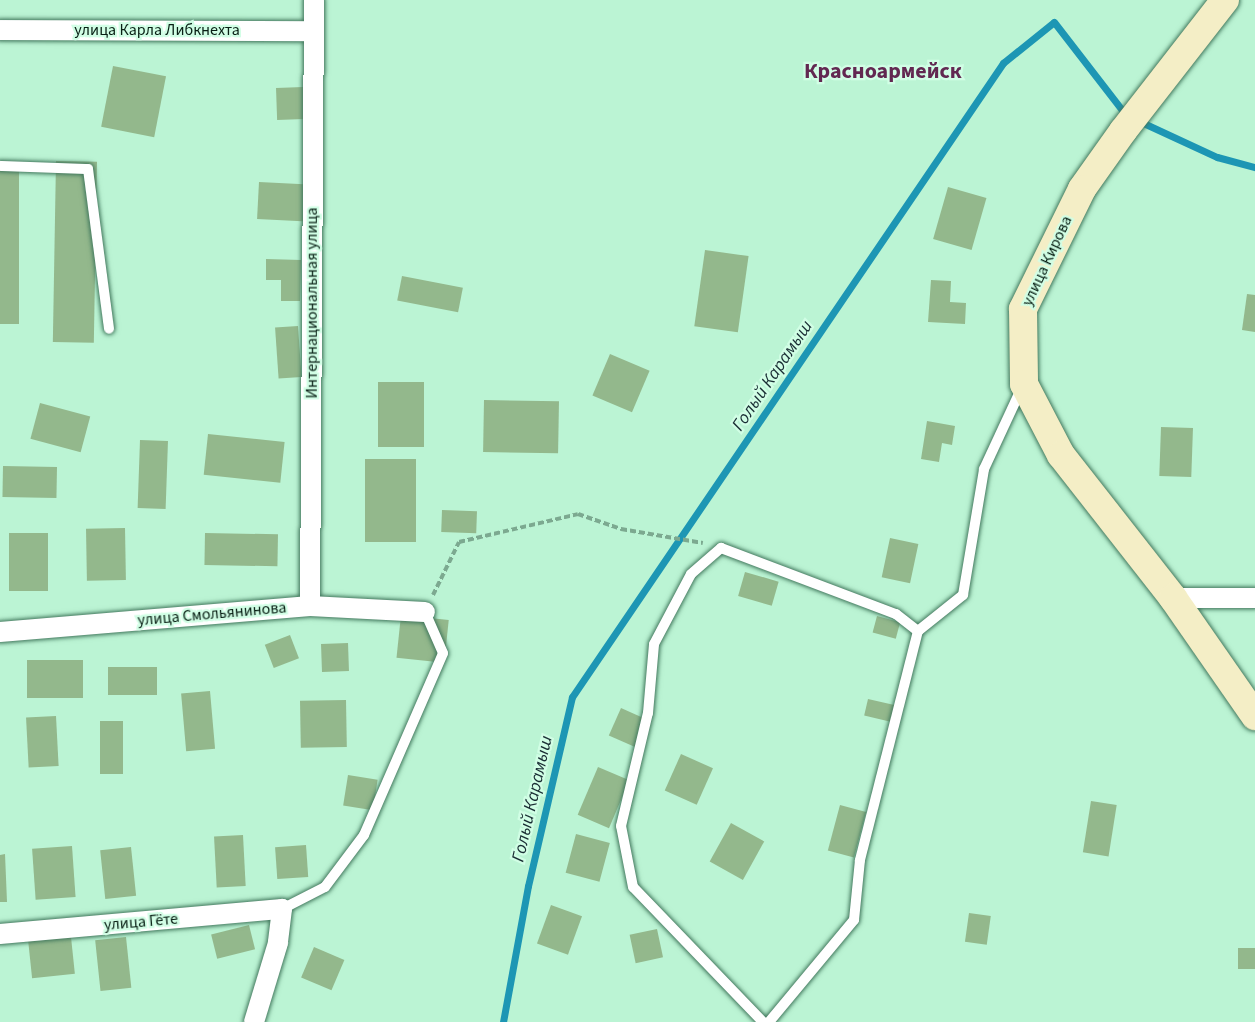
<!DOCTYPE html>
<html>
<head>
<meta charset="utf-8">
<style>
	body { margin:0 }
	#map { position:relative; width:1255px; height:1022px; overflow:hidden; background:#bbf4d4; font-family:"Source Sans 3",sans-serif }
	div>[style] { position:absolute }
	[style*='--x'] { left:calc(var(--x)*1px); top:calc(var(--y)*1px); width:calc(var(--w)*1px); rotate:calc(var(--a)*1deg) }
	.stream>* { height:7px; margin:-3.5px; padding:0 3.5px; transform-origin:3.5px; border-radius:3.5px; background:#1d96b4 }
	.building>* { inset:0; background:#93b88c; transform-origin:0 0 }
	.path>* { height:4px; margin-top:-2px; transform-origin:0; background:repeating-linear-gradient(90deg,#7ca990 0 6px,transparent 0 9px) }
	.roads { filter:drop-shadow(0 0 2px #43795e) drop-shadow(0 0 2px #43795e) }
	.lane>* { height:10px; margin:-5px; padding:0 5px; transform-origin:5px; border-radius:5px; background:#fff }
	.street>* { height:20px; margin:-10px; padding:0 10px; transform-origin:10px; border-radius:10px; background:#fff }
	.secondary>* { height:28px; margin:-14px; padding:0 14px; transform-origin:14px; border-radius:14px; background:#f4eec6 }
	span { translate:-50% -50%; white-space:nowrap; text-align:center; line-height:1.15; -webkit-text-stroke:4.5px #d1fee5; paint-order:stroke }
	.street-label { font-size:16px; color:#081f14 }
	.water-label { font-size:18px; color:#192d33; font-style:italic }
	.district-label { font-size:22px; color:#622851; font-weight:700 }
</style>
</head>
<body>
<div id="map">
	<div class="stream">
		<i style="--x:1139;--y:121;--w:86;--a:24.8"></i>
		<i style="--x:1217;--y:157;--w:39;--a:15"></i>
		<i style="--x:503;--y:1022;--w:138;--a:-79.6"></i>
		<i style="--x:528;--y:886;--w:194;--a:-76.9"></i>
		<i style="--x:572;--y:697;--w:767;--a:-55.79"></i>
		<i style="--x:1003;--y:63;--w:65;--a:-38.8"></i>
		<i style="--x:1054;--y:22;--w:118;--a:52.3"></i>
	</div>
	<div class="building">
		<i style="left:113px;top:66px;width:54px;height:62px;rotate:11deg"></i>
		<i style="left:303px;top:87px;width:32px;height:27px;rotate:88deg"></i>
		<i style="left:56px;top:161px;width:41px;height:181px;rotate:1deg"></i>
		<i style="left:0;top:170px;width:19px;height:154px"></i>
		<i style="left:259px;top:182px;width:50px;height:37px;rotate:3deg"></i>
		<i style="left:948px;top:187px;width:40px;height:54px;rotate:16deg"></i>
		<i style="left:705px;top:250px;width:44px;height:77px;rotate:8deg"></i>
		<i style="clip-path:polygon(266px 259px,301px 260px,300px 301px,281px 301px,281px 280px,266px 280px)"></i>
		<i style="left:402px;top:276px;width:62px;height:25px;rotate:11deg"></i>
		<i style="clip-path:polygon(931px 280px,951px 281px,950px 302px,966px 303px,965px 324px,928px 322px)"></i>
		<i style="clip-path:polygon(1247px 294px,1255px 295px,1255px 332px,1242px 330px)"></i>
		<i style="left:298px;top:326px;width:51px;height:23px;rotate:86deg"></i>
		<i style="left:610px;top:354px;width:43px;height:45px;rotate:23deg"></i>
		<i style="left:378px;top:382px;width:46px;height:65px"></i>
		<i style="left:484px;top:400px;width:75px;height:52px;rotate:1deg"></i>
		<i style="left:40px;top:403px;width:52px;height:37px;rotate:15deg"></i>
		<i style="clip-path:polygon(927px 421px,955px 426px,952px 445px,942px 443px,939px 462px,921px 459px)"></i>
		<i style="left:1161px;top:427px;width:32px;height:49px;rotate:2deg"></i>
		<i style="left:208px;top:434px;width:77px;height:41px;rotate:6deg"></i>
		<i style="left:140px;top:440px;width:28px;height:68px;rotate:2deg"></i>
		<i style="left:365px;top:459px;width:51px;height:83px"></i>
		<i style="left:3px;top:466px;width:54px;height:31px;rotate:1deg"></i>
		<i style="left:442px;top:510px;width:35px;height:22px;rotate:2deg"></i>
		<i style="left:125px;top:528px;width:52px;height:39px;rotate:89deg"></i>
		<i style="left:9px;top:533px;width:39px;height:58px"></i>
		<i style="left:205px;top:533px;width:73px;height:32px;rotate:1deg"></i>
		<i style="left:890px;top:538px;width:29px;height:40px;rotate:12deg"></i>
		<i style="left:745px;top:572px;width:35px;height:25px;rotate:16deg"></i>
		<i style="left:401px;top:615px;width:48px;height:43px;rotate:6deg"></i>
		<i style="left:877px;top:616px;width:24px;height:17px;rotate:15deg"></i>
		<i style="left:290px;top:635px;width:25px;height:27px;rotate:69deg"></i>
		<i style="left:348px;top:643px;width:28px;height:27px;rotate:88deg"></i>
		<i style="left:27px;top:660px;width:56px;height:38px"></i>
		<i style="left:108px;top:667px;width:49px;height:28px"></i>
		<i style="left:210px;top:691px;width:58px;height:29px;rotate:85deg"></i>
		<i style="left:868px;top:699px;width:27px;height:17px;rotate:13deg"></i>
		<i style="left:346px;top:700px;width:47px;height:46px;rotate:89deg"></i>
		<i style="left:621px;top:708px;width:30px;height:30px;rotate:24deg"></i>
		<i style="left:56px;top:716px;width:50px;height:30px;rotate:87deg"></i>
		<i style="left:123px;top:721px;width:53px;height:23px;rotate:90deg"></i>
		<i style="left:681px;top:754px;width:35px;height:40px;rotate:24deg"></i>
		<i style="left:598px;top:767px;width:34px;height:52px;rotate:23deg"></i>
		<i style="left:348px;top:775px;width:30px;height:31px;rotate:9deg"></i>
		<i style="left:1091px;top:801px;width:26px;height:52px;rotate:9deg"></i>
		<i style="left:840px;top:805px;width:27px;height:47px;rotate:15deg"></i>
		<i style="left:731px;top:823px;width:38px;height:44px;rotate:29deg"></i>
		<i style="left:576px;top:834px;width:35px;height:40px;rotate:15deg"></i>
		<i style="left:243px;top:835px;width:51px;height:29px;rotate:87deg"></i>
		<i style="left:306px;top:845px;width:32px;height:31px;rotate:86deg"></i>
		<i style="left:72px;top:846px;width:51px;height:40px;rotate:86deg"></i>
		<i style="left:131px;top:847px;width:49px;height:31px;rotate:84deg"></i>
		<i style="clip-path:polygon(5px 854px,7px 902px,0 902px,0 855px)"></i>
		<i style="left:551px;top:905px;width:33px;height:41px;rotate:20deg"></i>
		<i style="left:969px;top:913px;width:22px;height:29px;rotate:8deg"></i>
		<i style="left:249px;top:925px;width:25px;height:39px;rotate:76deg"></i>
		<i style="left:657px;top:929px;width:29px;height:28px;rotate:78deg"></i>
		<i style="left:71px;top:937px;width:37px;height:43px;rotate:84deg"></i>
		<i style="left:126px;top:937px;width:51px;height:31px;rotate:84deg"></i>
		<i style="left:314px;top:947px;width:33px;height:33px;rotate:23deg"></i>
		<i style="left:1238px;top:948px;width:17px;height:21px"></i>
	</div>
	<div class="path">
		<i style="--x:433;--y:595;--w:59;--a:-63.9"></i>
		<i style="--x:459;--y:542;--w:122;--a:-13.2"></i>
		<i style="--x:578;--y:514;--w:46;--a:19.2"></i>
		<i style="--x:621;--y:529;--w:83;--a:9.7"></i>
	</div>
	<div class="roads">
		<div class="lane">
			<i style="--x:0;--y:166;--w:88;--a:2"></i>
			<i style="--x:88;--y:169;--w:161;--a:82.5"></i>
			<i style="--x:282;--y:909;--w:48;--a:-27.1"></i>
			<i style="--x:325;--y:887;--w:65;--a:-53.1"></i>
			<i style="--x:364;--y:835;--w:198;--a:-66.5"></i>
			<i style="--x:443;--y:653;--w:45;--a:-113.7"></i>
			<i style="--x:763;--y:1022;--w:187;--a:-133.9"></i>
			<i style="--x:633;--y:887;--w:62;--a:-101.1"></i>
			<i style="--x:621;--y:826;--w:116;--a:-76.6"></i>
			<i style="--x:648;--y:713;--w:69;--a:-85"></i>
			<i style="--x:654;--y:644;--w:79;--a:-62.1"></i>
			<i style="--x:691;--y:574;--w:40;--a:-41"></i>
			<i style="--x:721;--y:548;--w:187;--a:20.7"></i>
			<i style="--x:896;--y:614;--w:28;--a:38"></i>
			<i style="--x:769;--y:1022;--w:133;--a:-50.2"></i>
			<i style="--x:854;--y:920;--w:60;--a:-84.3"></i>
			<i style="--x:860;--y:860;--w:236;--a:-75.8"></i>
			<i style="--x:918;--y:631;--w:58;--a:-38.7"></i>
			<i style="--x:963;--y:595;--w:128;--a:-80.5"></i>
			<i style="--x:984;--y:469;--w:90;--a:-65.1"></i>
		</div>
		<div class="street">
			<i style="--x:0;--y:30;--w:313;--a:0.2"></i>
			<i style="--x:1173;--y:598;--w:82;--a:0"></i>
			<i style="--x:310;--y:606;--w:606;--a:-89.62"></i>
			<i style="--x:0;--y:632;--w:311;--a:-4.8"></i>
			<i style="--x:310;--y:606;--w:115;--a:3"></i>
			<i style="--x:0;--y:934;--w:283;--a:-5.1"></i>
			<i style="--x:282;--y:909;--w:34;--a:97"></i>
			<i style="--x:278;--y:943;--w:83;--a:106.9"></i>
		</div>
		<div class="secondary">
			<i style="--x:1225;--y:0;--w:166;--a:127.9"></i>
			<i style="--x:1123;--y:131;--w:71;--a:125.3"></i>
			<i style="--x:1082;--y:189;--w:134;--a:116.2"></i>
			<i style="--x:1023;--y:309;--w:75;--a:89.2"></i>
			<i style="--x:1024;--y:384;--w:80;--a:62.5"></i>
			<i style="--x:1061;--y:455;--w:182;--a:51.9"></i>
			<i style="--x:1173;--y:598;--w:144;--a:55.2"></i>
		</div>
	</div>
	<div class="street-label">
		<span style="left:157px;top:30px">улица Карла Либкнехта</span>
		<span style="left:1047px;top:261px;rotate:-65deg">улица Кирова</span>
		<span style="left:312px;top:303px;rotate:-90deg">Интернациональная улица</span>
		<span style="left:212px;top:614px;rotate:-5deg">улица Смольянинова</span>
		<span style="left:141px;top:922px;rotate:-5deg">улица Гёте</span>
	</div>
	<div class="water-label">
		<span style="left:773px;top:376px;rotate:-56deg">Голый Карамыш</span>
		<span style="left:533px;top:799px;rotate:-77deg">Голый Карамыш</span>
	</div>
	<div class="district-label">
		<span style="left:883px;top:72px">Красноармейск</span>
	</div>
</div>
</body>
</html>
